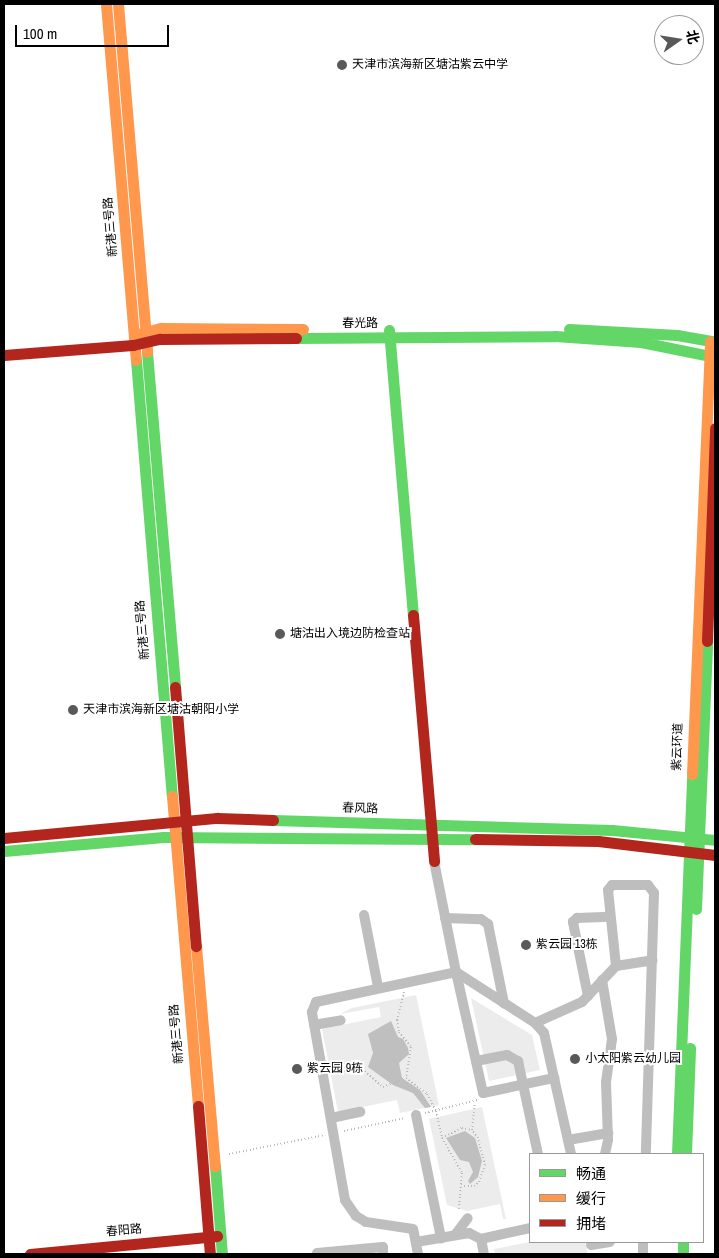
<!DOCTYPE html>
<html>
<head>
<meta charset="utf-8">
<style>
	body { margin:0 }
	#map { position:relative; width:719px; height:1258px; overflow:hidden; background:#fff; font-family:"Archivo Narrow","Noto Sans SC",sans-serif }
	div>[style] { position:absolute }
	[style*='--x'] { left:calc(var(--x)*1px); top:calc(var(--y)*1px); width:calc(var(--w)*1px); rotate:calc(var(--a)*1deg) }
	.green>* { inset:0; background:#ececec }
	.water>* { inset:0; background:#bfbfbf }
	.path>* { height:2px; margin-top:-1px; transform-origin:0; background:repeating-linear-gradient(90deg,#b9b9b9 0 1px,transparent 0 3.5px) }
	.street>* { height:10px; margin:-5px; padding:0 5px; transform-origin:5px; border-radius:5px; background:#bebebe }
	.fast>* { height:11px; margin:-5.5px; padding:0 5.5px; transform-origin:5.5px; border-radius:5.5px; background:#63d668 }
	.slow>* { height:11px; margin:-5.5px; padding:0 5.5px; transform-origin:5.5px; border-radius:5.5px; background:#ff974d }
	.jam>* { height:11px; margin:-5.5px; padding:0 5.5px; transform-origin:5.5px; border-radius:5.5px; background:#b3261e }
	.dots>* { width:14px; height:14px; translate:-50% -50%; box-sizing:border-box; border:2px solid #fff; border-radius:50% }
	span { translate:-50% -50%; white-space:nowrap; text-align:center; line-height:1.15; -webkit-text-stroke:4px #fff; paint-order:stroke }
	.poi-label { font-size:12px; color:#000 }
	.left { translate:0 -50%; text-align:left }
	.street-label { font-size:12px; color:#000 }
	.frame { position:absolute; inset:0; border:5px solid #000; pointer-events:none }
	.legend { position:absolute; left:529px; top:1153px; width:175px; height:90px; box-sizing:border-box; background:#fff; border:1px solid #999; margin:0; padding:6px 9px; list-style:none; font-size:15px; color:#000 }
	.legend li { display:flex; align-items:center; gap:10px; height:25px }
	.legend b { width:25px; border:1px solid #999 }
	.north { position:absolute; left:654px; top:15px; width:50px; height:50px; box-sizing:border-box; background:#fff; border:1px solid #999; border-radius:50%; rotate:77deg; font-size:14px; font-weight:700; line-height:20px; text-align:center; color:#000 }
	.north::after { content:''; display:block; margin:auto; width:18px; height:22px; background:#595959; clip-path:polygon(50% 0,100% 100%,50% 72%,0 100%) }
	.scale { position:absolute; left:15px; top:25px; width:154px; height:22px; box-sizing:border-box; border:2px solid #000; border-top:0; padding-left:6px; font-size:15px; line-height:18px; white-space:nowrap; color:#000; -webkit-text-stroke:4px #fff; paint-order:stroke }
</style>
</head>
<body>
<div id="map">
	<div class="green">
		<i style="clip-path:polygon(416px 995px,439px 1105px,400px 1113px,397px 1100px,338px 1112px,322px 1029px,381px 1017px,379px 1007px,340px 1014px,352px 1008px)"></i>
		<i style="clip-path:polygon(471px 998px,532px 1035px,540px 1070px,489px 1081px)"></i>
		<i style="clip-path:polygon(482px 1107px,506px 1219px,503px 1219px,500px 1204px,467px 1211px,447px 1205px,429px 1119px)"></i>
		<i style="clip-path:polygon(530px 1242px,585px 1242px,588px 1254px,495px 1254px,494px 1249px)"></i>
	</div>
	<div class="water">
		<i style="clip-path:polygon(391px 1021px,398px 1037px,403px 1039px,408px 1048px,409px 1054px,399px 1063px,402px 1078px,420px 1090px,431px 1107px,425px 1108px,413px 1093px,393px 1085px,368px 1067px,373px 1053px,368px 1034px)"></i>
		<i style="clip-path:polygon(465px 1131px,475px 1138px,482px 1161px,478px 1177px,470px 1184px,468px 1181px,473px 1172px,469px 1162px,460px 1160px,446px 1138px)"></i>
	</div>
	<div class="path">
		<i style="--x:404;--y:992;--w:29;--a:104"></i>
		<i style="--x:397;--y:1020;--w:12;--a:81"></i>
		<i style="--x:399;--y:1032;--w:19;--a:51"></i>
		<i style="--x:411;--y:1047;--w:31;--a:99"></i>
		<i style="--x:406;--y:1078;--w:26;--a:37"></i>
		<i style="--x:427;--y:1094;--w:19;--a:62"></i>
		<i style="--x:436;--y:1111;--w:28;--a:77"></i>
		<i style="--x:442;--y:1138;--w:22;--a:-27"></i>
		<i style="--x:462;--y:1128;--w:10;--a:11"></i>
		<i style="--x:472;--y:1130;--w:27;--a:-84"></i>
		<i style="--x:333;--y:1072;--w:29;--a:-6"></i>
		<i style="--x:362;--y:1069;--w:28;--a:41"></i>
		<i style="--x:383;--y:1087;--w:24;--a:-22"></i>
		<i style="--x:425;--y:1113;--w:54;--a:-14"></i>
		<i style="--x:344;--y:1131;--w:62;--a:-12"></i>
		<i style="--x:442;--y:1138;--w:40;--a:60.3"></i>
		<i style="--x:462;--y:1173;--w:36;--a:95"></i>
		<i style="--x:229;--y:1154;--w:98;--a:-11.2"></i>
		<i style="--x:464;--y:1186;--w:10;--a:0"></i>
		<i style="--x:474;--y:1186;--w:6;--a:-39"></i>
		<i style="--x:479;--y:1182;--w:18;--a:-71"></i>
		<i style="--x:485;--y:1165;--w:28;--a:-105"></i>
		<i style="--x:478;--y:1138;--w:10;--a:-127"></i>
	</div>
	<div class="street">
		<i style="--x:434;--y:861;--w:113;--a:78.8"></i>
		<i style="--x:456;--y:972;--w:94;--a:32.8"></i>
		<i style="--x:535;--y:1023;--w:13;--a:48"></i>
		<i style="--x:544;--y:1033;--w:124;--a:77.4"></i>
		<i style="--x:364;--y:915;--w:73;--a:79"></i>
		<i style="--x:445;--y:918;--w:36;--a:2"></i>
		<i style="--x:481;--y:919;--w:9;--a:36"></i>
		<i style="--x:488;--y:924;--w:81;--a:78.6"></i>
		<i style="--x:616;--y:966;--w:37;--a:-9"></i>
		<i style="--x:602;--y:980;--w:60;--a:80.4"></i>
		<i style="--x:612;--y:1039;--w:43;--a:97.9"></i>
		<i style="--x:606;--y:1082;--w:58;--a:88"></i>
		<i style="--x:608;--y:1140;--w:14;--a:102"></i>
		<i style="--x:588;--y:996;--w:76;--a:-101.5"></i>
		<i style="--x:573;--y:922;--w:6;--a:-45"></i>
		<i style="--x:577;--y:918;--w:33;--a:-2"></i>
		<i style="--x:535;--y:1023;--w:51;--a:-24.1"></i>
		<i style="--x:582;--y:1002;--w:50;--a:-46.6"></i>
		<i style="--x:616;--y:966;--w:76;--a:-96"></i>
		<i style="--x:608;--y:890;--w:6;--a:-51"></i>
		<i style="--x:612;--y:885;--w:36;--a:0"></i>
		<i style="--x:648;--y:885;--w:10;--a:53"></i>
		<i style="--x:654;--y:893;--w:261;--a:91.8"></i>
		<i style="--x:314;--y:1025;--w:27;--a:-10"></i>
		<i style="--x:476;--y:1061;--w:32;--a:-11"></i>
		<i style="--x:507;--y:1055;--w:13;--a:29"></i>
		<i style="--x:518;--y:1061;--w:95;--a:77.9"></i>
		<i style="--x:416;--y:1115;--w:126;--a:78.5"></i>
		<i style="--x:331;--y:1118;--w:30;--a:-12"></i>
		<i style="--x:568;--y:1140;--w:41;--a:-9.9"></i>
		<i style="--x:455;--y:1235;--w:21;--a:-53"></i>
		<i style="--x:481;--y:1239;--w:50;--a:-12.7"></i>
		<i style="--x:416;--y:1242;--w:54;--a:-9.6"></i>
		<i style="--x:469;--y:1233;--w:13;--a:27"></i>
		<i style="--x:481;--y:1239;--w:15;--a:79"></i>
		<i style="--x:643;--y:1242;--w:12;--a:90"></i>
		<i style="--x:591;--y:1245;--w:19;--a:-9"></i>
		<i style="--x:317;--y:1253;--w:66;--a:-5.2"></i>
		<i style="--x:383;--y:1247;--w:7;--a:90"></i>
		<i style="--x:418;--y:1254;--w:25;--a:-101"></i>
		<i style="--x:413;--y:1229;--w:48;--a:-171.5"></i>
		<i style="--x:366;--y:1222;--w:12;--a:-149"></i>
		<i style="--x:356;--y:1216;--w:19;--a:-125"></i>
		<i style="--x:345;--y:1200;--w:191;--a:-100"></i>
		<i style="--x:312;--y:1012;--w:11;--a:-68"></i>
		<i style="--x:316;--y:1002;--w:143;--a:-12.1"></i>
		<i style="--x:456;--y:972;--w:124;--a:77.4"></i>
		<i style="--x:483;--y:1093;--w:73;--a:-11.9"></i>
	</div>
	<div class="fast">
		<i style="--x:569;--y:329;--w:108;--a:3.2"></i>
		<i style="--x:677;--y:335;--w:39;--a:10"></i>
		<i style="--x:389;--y:330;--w:286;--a:85.2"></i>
		<i style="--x:296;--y:338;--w:259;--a:-0.4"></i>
		<i style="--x:555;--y:336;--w:86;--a:4"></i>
		<i style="--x:641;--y:342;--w:76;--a:11.5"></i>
		<i style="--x:147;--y:352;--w:336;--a:85.2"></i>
		<i style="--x:136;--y:360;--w:437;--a:85.3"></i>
		<i style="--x:273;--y:820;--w:339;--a:1.7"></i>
		<i style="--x:612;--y:830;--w:103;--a:5.5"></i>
		<i style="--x:4;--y:851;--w:160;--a:-5"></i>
		<i style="--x:163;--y:837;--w:312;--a:0.4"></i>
		<i style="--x:696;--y:909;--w:268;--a:-87.6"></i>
		<i style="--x:677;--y:1154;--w:380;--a:-87.7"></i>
		<i style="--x:686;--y:1154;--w:106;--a:-87.8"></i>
		<i style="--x:215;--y:1166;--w:88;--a:85.5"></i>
		<i style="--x:683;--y:1242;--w:12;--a:90"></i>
	</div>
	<div class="slow">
		<i style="--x:106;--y:4;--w:357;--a:85.2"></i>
		<i style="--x:118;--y:4;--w:349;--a:85.2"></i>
		<i style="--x:138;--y:334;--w:24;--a:-15"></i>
		<i style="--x:161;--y:328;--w:142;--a:0.4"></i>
		<i style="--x:692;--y:774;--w:433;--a:-87.6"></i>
		<i style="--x:172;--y:796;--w:311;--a:85.2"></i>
		<i style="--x:196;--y:946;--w:221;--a:85.1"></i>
	</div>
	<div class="jam">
		<i style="--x:4;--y:355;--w:129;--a:-4.4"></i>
		<i style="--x:133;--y:345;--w:28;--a:-13"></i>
		<i style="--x:160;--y:339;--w:136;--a:-0.4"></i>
		<i style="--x:413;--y:615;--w:247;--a:85.1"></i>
		<i style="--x:707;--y:641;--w:213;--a:-87.8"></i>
		<i style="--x:175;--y:687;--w:260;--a:85.4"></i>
		<i style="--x:4;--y:838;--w:214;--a:-5.4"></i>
		<i style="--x:217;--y:818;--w:56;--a:2"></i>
		<i style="--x:475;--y:839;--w:123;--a:0.9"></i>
		<i style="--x:598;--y:841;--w:118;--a:6.8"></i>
		<i style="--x:198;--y:1106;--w:148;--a:85.4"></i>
		<i style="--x:30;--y:1254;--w:188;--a:-5.5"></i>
	</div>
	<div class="dots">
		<i style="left:342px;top:65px;background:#595959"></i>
		<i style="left:280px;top:634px;background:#595959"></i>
		<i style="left:73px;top:710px;background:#595959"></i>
		<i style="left:526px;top:945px;background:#595959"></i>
		<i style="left:575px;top:1059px;background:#595959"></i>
		<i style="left:297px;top:1069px;background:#595959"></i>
	</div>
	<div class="poi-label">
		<span class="left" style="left:352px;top:65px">天津市滨海新区塘沽紫云中学</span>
		<span class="left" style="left:290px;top:634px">塘沽出入境边防检查站</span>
		<span class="left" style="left:83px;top:710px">天津市滨海新区塘沽朝阳小学</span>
		<span class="left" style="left:536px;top:945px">紫云园 13栋</span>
		<span class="left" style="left:585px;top:1059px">小太阳紫云幼儿园</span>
		<span class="left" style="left:307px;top:1069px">紫云园 9栋</span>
	</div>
	<div class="street-label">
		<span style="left:111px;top:227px;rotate:-95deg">新港三号路</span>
		<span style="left:360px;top:324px">春光路</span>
		<span style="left:143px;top:630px;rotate:-95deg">新港三号路</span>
		<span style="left:678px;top:747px;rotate:-88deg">紫云环道</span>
		<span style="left:360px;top:809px;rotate:2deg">春风路</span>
		<span style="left:177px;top:1034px;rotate:-95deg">新港三号路</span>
		<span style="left:124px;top:1231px;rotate:-5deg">春阳路</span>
	</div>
	<div class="frame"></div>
	<ul class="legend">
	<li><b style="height:6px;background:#63d668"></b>畅通</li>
	<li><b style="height:6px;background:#ff974d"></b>缓行</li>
	<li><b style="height:6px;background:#b3261e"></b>拥堵</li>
	</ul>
	<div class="north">北</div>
	<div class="scale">100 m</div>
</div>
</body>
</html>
